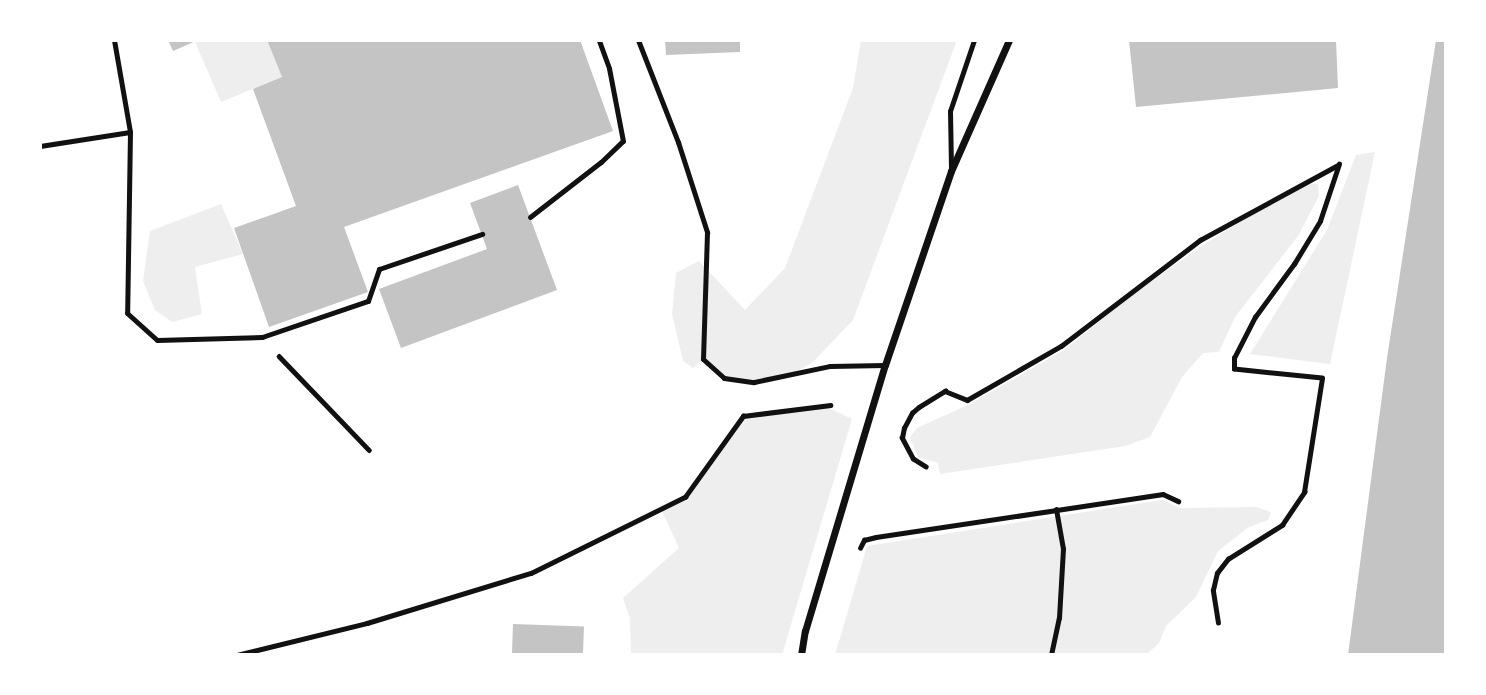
<!DOCTYPE html>
<html>
<head>
<meta charset="utf-8">
<style>
	body { margin:0 }
	#map { position:relative; width:1486px; height:695px; overflow:hidden; background:#fff; font-family:"Noto Sans",sans-serif }
	div>[style] { position:absolute }
	[style*='--x'] { left:calc(var(--x)*1px); top:calc(var(--y)*1px); width:calc(var(--w)*1px); rotate:calc(var(--a)*1deg) }
	.green>* { inset:0; background:#eee }
	.building>* { inset:0; background:#c4c4c4; transform-origin:0 0 }
	.path>* { height:4.5px; margin:-2.25px; padding:0 2.25px; transform-origin:2.25px; border-radius:2.25px; background:#111 }
	.service>* { height:5px; margin:-2.5px; padding:0 2.5px; transform-origin:2.5px; border-radius:2.5px; background:#111 }
	.minor>* { height:7px; margin:-3.5px; padding:0 3.5px; transform-origin:3.5px; border-radius:3.5px; background:#111 }
	span { translate:-50% -50%; white-space:nowrap; text-align:center; line-height:1.15; -webkit-text-stroke:5px #fff; paint-order:stroke }
	.frame { position:absolute; inset:0; border:42px solid #fff; pointer-events:none }
</style>
</head>
<body>
<div id="map">
	<div class="green">
		<i style="clip-path:polygon(198px 40px,267px 40px,282px 77px,221px 102px,195px 42px)"></i>
		<i style="clip-path:polygon(861px 40px,957px 40px,853px 320px,812px 363px,790px 375px,754px 382px,724px 378px,704px 359px,693px 368px,683px 361px,672px 314px,676px 273px,699px 261px,745px 310px,785px 268px,853px 88px)"></i>
		<i style="clip-path:polygon(1375px 152px,1330px 364px,1250px 354px,1327px 230px,1356px 155px)"></i>
		<i style="clip-path:polygon(1310px 184px,1318px 184px,1319px 196px,1298px 236px,1235px 317px,1219px 352px,1203px 353px,1182px 377px,1150px 437px,1125px 446px,940px 474px,938px 463px,918px 457px,910px 437px,917px 428px,970px 404px,1064px 350px,1136px 292px,1203px 245px,1293px 190px)"></i>
		<i style="clip-path:polygon(221px 204px,243px 254px,195px 267px,202px 314px,172px 322px,155px 310px,143px 281px,150px 231px)"></i>
		<i style="clip-path:polygon(829px 408px,852px 419px,782px 655px,631px 655px,630px 619px,623px 598px,679px 548px,662px 511px,688px 498px,744px 418px)"></i>
		<i style="clip-path:polygon(1162px 500px,1180px 508px,1256px 507px,1271px 512px,1268px 520px,1249px 527px,1218px 551px,1196px 597px,1166px 626px,1159px 643px,1146px 655px,835px 655px,867px 546px)"></i>
	</div>
	<div class="building">
		<i style="clip-path:polygon(168px 40px,198px 40px,173px 51px)"></i>
		<i style="clip-path:polygon(267px 40px,580px 40px,613px 131px,344px 227px,368px 292px,269px 327px,234px 228px,296px 206px,253px 89px,282px 77px)"></i>
		<i style="clip-path:polygon(665px 40px,740px 40px,740px 52px,666px 55px)"></i>
		<i style="clip-path:polygon(1129px 40px,1336px 40px,1338px 88px,1136px 107px)"></i>
		<i style="clip-path:polygon(1436px 40px,1446px 40px,1446px 655px,1348px 655px,1387px 358px)"></i>
		<i style="clip-path:polygon(518px 185px,557px 290px,401px 348px,379px 289px,487px 249px,470px 203px)"></i>
		<i style="left:513px;top:624px;width:71px;height:31px;rotate:2deg"></i>
	</div>
	<div class="path">
		<i style="--x:279;--y:356;--w:130;--a:46.2"></i>
		<i style="--x:926;--y:467;--w:15;--a:-148"></i>
		<i style="--x:913;--y:459;--w:24;--a:-118"></i>
		<i style="--x:902;--y:438;--w:10;--a:-79"></i>
		<i style="--x:904;--y:428;--w:17;--a:-62"></i>
		<i style="--x:912;--y:413;--w:9;--a:-41"></i>
		<i style="--x:919;--y:407;--w:31;--a:-32"></i>
		<i style="--x:945;--y:391;--w:24;--a:22"></i>
		<i style="--x:967;--y:400;--w:108;--a:-29.9"></i>
		<i style="--x:1061;--y:346;--w:175;--a:-37.3"></i>
		<i style="--x:1200;--y:240;--w:157;--a:-28.5"></i>
		<i style="--x:860;--y:548;--w:9;--a:-63"></i>
		<i style="--x:864;--y:540;--w:12;--a:-14"></i>
		<i style="--x:876;--y:537;--w:290;--a:-8.5"></i>
		<i style="--x:1163;--y:494;--w:17;--a:25"></i>
		<i style="--x:1218;--y:623;--w:33;--a:-99"></i>
		<i style="--x:1213;--y:590;--w:17;--a:-77"></i>
		<i style="--x:1217;--y:573;--w:18;--a:-52"></i>
		<i style="--x:1228;--y:559;--w:64;--a:-32.2"></i>
		<i style="--x:1282;--y:525;--w:40;--a:-56"></i>
		<i style="--x:1304;--y:492;--w:115;--a:-81"></i>
		<i style="--x:1322;--y:378;--w:88;--a:-174.2"></i>
		<i style="--x:1234;--y:369;--w:11;--a:-90"></i>
		<i style="--x:1234;--y:358;--w:46;--a:-62.9"></i>
		<i style="--x:1255;--y:317;--w:66;--a:-53.7"></i>
		<i style="--x:1294;--y:264;--w:50;--a:-58.8"></i>
		<i style="--x:1320;--y:221;--w:60;--a:-71.6"></i>
		<i style="--x:237;--y:655;--w:134;--a:-13.8"></i>
		<i style="--x:367;--y:623;--w:171;--a:-17"></i>
		<i style="--x:531;--y:573;--w:172;--a:-26.3"></i>
		<i style="--x:685;--y:497;--w:100;--a:-54.4"></i>
		<i style="--x:743;--y:416;--w:88;--a:-7.2"></i>
		<i style="--x:1051;--y:655;--w:38;--a:-78"></i>
		<i style="--x:1059;--y:618;--w:69;--a:-86.7"></i>
		<i style="--x:1063;--y:549;--w:40;--a:-100"></i>
	</div>
	<div class="service">
		<i style="--x:114;--y:40;--w:93;--a:80.1"></i>
		<i style="--x:130;--y:132;--w:181;--a:90.9"></i>
		<i style="--x:127;--y:313;--w:40;--a:42"></i>
		<i style="--x:157;--y:340;--w:105;--a:-1.6"></i>
		<i style="--x:262;--y:337;--w:112;--a:-18.8"></i>
		<i style="--x:368;--y:301;--w:34;--a:-71"></i>
		<i style="--x:379;--y:269;--w:109;--a:-18.8"></i>
		<i style="--x:638;--y:40;--w:110;--a:68.6"></i>
		<i style="--x:678;--y:142;--w:95;--a:72.1"></i>
		<i style="--x:707;--y:232;--w:127;--a:91.8"></i>
		<i style="--x:703;--y:359;--w:28;--a:42"></i>
		<i style="--x:724;--y:378;--w:30;--a:8"></i>
		<i style="--x:754;--y:382;--w:78;--a:-11.9"></i>
		<i style="--x:830;--y:366;--w:55;--a:-1"></i>
		<i style="--x:40;--y:146;--w:91;--a:-8.8"></i>
		<i style="--x:951;--y:168;--w:57;--a:-91"></i>
		<i style="--x:950;--y:111;--w:75;--a:-71.3"></i>
		<i style="--x:530;--y:217;--w:90;--a:-37.8"></i>
		<i style="--x:601;--y:162;--w:30;--a:-44"></i>
		<i style="--x:623;--y:141;--w:74;--a:-100.9"></i>
		<i style="--x:609;--y:68;--w:30;--a:-110"></i>
	</div>
	<div class="minor">
		<i style="--x:801;--y:655;--w:24;--a:-81"></i>
		<i style="--x:805;--y:631;--w:278;--a:-73.3"></i>
		<i style="--x:885;--y:365;--w:205;--a:-71.2"></i>
		<i style="--x:951;--y:171;--w:143;--a:-66.1"></i>
	</div>
	<div class="frame"></div>
</div>
</body>
</html>
